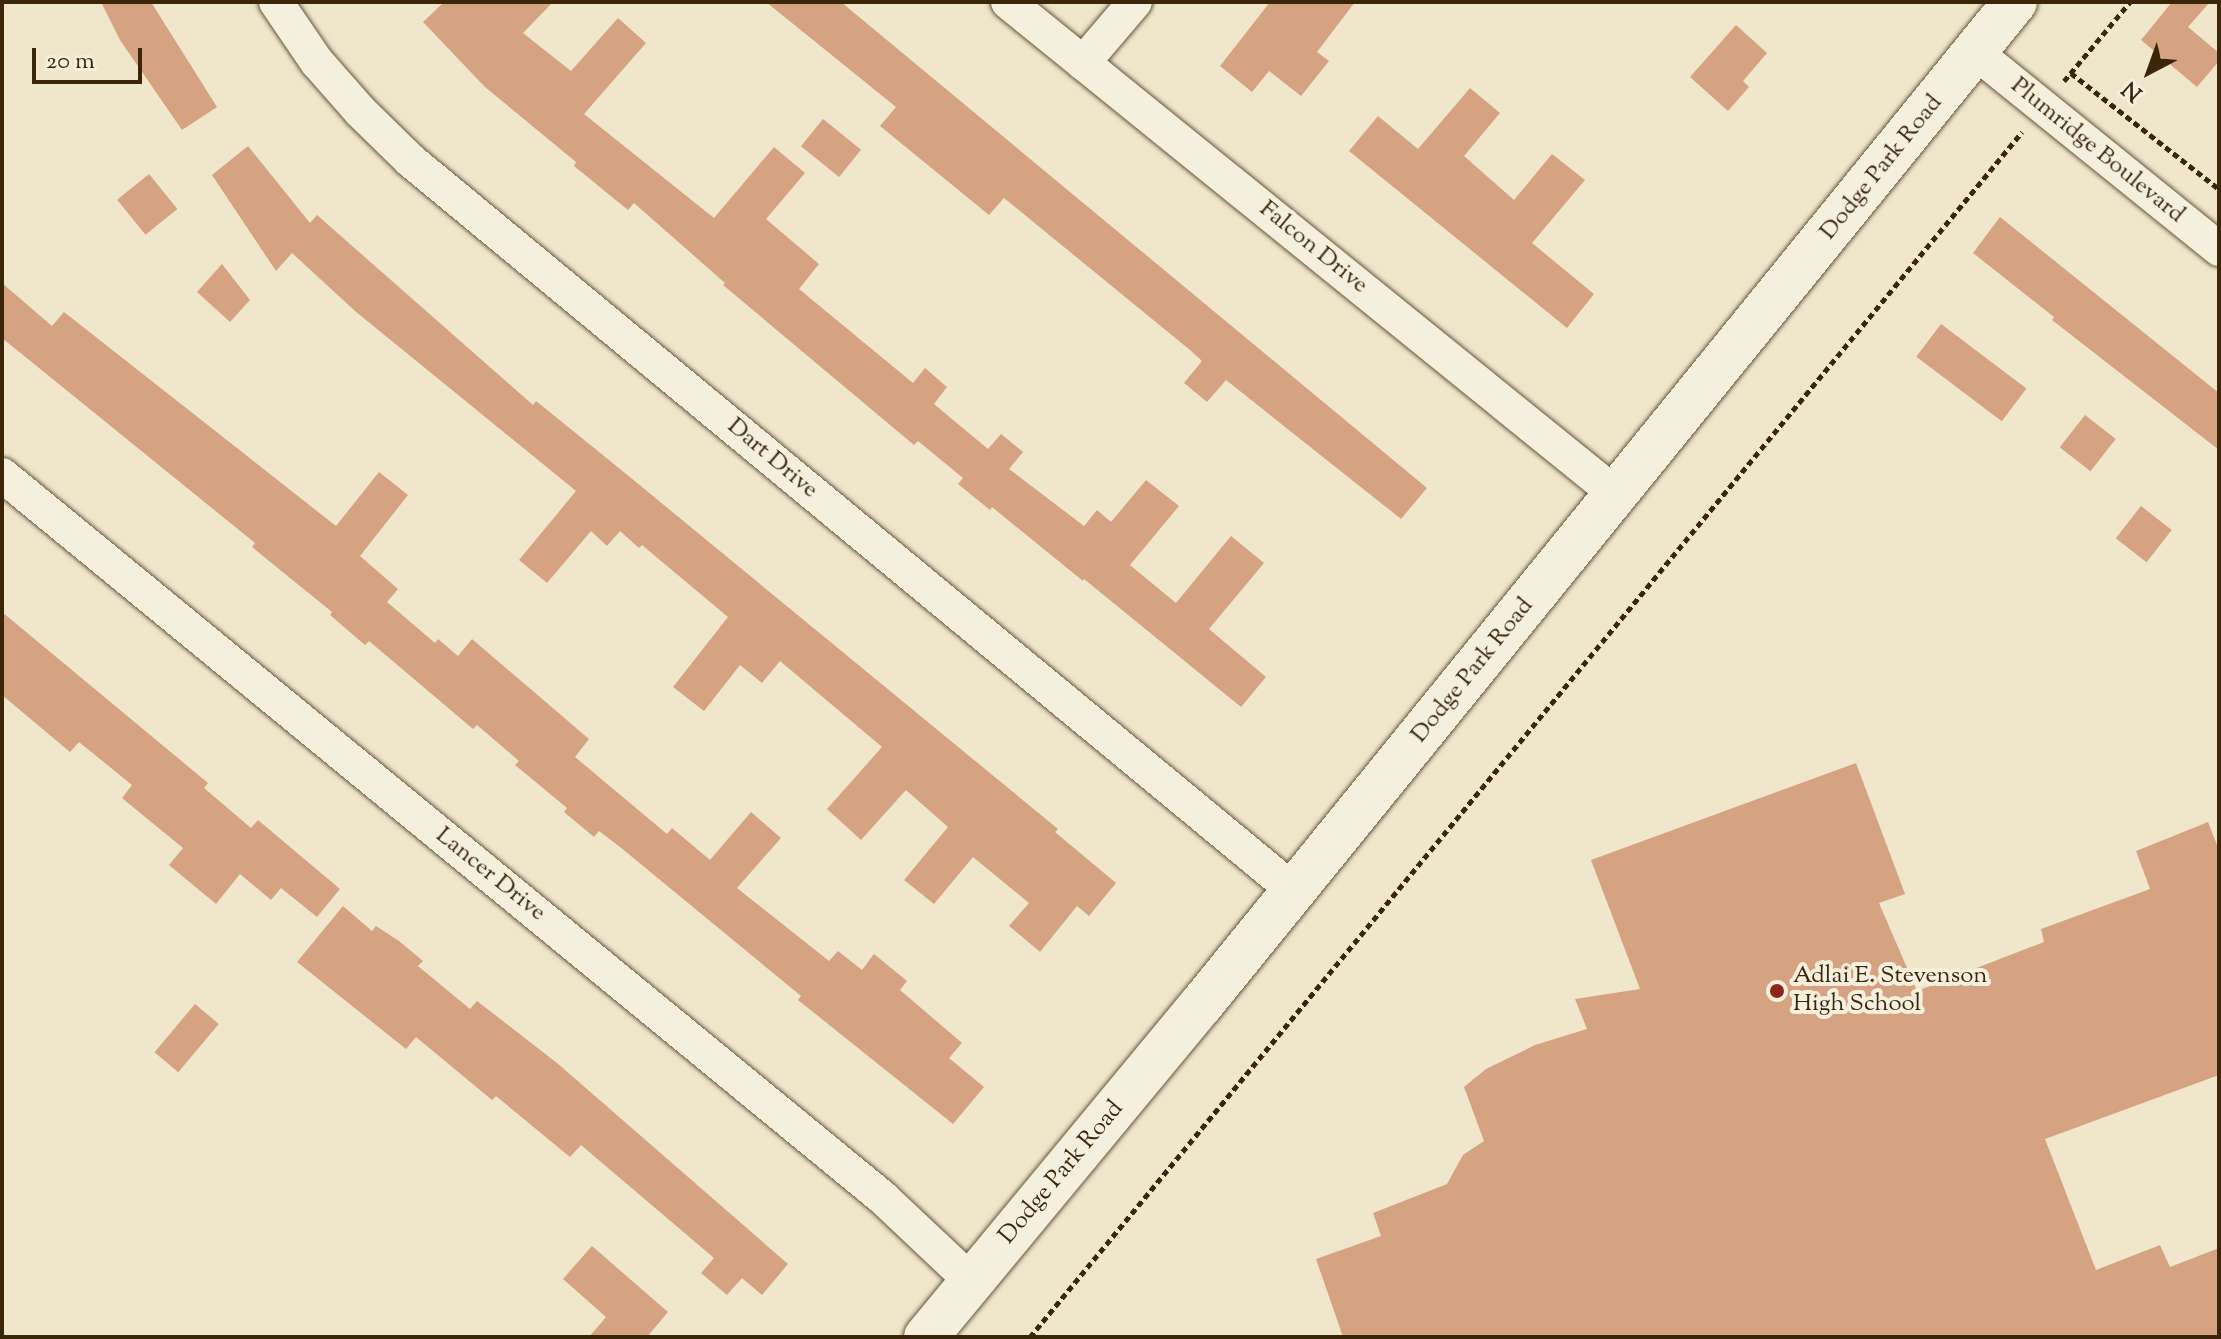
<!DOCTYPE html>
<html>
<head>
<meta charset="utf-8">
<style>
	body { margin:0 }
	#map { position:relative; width:2221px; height:1339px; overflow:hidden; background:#f0e6cc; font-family:"Sorts Mill Goudy",serif }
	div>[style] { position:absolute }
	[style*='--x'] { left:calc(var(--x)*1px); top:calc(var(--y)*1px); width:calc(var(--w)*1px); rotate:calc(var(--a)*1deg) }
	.building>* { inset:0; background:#d5a382; transform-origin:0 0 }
	.path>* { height:5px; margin-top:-2.5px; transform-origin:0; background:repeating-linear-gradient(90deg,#3b260a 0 6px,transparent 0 10px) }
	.roads { filter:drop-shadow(0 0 2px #68563a) drop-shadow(0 0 2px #68563a) }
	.minor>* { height:34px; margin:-17px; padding:0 17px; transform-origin:17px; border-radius:17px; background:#f5efde }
	.tertiary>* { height:44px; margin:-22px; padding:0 22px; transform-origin:22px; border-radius:22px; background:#f5efde }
	.dots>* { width:22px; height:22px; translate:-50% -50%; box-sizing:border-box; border:4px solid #f5efde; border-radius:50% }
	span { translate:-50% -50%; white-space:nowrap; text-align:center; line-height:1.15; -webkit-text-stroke:8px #f5efde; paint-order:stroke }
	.street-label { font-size:24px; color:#3b260a }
	.poi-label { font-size:24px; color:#3b260a }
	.left { translate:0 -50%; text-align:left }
	.frame { position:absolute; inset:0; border:4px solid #3b260a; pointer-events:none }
	.north { position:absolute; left:2109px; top:32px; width:80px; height:80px; -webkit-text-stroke:6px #f5efde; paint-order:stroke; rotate:221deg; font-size:22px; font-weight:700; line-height:32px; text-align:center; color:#3b260a }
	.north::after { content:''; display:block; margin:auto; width:28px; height:36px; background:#3b260a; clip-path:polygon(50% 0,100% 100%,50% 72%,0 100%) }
	.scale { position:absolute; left:32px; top:48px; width:110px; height:36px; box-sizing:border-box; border:4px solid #3b260a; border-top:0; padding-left:10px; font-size:24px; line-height:28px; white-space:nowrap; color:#3b260a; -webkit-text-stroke:6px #f5efde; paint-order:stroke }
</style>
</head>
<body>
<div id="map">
	<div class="building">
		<i style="clip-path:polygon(101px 2px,151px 2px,217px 107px,182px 130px,120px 40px)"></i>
		<i style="clip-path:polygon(444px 2px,553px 2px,523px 33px,571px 71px,618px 18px,646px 43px,584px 114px,714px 218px,774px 147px,805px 173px,766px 219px,819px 264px,799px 289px,913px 383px,925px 368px,947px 387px,934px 404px,988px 449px,1001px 434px,1023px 452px,1009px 469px,1084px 526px,1097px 510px,1111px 522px,1146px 480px,1179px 506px,1130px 565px,1176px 603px,1231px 536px,1264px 563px,1209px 629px,1266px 677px,1241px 707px,1084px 579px,1083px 581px,992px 507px,990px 510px,958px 484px,963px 478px,918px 441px,914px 445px,723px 285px,725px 283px,634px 203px,628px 210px,574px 166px,576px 162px,485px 87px,423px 22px)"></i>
		<i style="clip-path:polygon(766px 2px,841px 2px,1427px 488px,1401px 519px,1226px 380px,1207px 402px,1184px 383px,1202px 361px,1190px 350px,1004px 198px,989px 215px,880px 126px,896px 107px)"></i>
		<i style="clip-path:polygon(1270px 2px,1355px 2px,1317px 52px,1329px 61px,1301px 96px,1269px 71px,1252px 92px,1220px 66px)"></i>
		<i style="clip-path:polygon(2172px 2px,2210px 2px,2188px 27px,2219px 53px,2219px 61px,2197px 87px,2141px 40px)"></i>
		<i style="clip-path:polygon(1736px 25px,1767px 53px,1743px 81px,1749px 87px,1728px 111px,1690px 77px)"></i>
		<i style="clip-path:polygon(1470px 88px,1500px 113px,1464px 156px,1514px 200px,1552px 154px,1585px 180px,1532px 243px,1594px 294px,1567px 328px,1349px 151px,1378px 116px,1418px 149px)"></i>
		<i style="left:823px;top:119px;width:49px;height:35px;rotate:39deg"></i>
		<i style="clip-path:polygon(248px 146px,310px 223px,317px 215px,533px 405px,536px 401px,625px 473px,1058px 829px,1055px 832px,1116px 883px,1089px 916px,1077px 906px,1040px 952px,1009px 926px,1029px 903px,973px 857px,934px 904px,904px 880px,948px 827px,906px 790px,861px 840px,827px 809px,882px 747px,780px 661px,762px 683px,740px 665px,704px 711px,673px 687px,728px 617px,642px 545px,639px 548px,620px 531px,607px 546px,591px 531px,547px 583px,519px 560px,576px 491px,355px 311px,292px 253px,276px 271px,212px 175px)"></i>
		<i style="left:149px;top:174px;width:45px;height:41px;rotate:51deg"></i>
		<i style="clip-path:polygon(2000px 217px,2219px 393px,2219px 450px,2052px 320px,2054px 317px,1973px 253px)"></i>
		<i style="clip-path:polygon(222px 264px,250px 300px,230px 322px,197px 292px)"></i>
		<i style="clip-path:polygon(2px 283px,52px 326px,64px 312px,336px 526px,379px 472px,408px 495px,360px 556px,398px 589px,387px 602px,435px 643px,438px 639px,458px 656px,472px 639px,589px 739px,575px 757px,667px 834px,672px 828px,710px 860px,751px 812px,781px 838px,737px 888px,829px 961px,838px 951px,862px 970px,874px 954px,907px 981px,900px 990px,962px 1043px,949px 1058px,984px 1087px,953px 1124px,798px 1000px,801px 996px,620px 847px,599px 831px,594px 837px,564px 812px,567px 808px,515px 765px,519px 761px,477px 725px,473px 729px,369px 641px,365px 645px,330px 615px,332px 612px,252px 547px,255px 543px,2px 338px)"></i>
		<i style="left:1941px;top:324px;width:107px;height:41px;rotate:37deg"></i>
		<i style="left:2085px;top:415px;width:39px;height:41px;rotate:38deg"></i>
		<i style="left:2141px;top:506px;width:39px;height:41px;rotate:38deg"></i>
		<i style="clip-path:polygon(2px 612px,208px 783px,204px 788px,251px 828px,258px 820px,340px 889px,317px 917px,281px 888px,271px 900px,240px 874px,216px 904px,169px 865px,183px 848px,122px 798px,132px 785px,79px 742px,70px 752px,2px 695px)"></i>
		<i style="clip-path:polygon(1856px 763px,1905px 894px,1879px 903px,1917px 991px,2044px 942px,2041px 929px,2150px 889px,2136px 851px,2208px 822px,2219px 850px,2219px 1075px,2045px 1139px,2096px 1270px,2160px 1245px,2170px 1267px,2219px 1248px,2219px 1337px,1343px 1337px,1316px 1259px,1381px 1236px,1373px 1213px,1447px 1184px,1463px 1155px,1484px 1141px,1464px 1087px,1486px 1069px,1535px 1045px,1587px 1029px,1575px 999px,1640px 989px,1591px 860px)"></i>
		<i style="clip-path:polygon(343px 906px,372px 931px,376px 926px,399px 941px,423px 961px,418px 966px,470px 1009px,477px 1001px,557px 1063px,788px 1264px,762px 1295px,742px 1278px,727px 1295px,701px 1273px,714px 1258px,581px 1145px,570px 1157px,496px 1096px,492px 1100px,416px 1037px,406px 1049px,297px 962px)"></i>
		<i style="left:195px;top:1004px;width:31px;height:63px;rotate:40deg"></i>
		<i style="clip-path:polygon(592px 1246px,668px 1312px,647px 1337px,589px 1337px,606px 1317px,563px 1279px)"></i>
	</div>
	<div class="path">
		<i style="--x:2071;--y:73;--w:188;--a:38.1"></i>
		<i style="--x:2064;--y:81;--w:103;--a:-50.1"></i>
		<i style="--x:1030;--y:1337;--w:1561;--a:-50.54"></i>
	</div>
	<div class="roads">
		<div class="minor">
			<i style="--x:276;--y:2;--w:73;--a:55.7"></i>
			<i style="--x:317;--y:62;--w:65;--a:48.7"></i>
			<i style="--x:360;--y:111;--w:70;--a:44.4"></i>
			<i style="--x:410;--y:160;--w:1146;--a:39.58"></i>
			<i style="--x:1008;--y:2;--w:784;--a:38.99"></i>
			<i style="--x:1975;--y:52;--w:314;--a:38.9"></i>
			<i style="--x:1083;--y:63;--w:80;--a:-49.6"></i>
			<i style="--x:2;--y:475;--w:1140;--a:39.37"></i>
			<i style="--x:883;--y:1198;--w:122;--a:43.3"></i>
		</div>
		<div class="tertiary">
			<i style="--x:926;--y:1337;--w:431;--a:-50.4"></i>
			<i style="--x:1201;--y:1005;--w:1292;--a:-50.94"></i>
		</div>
	</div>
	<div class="dots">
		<i style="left:1777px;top:991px;background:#8f2418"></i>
	</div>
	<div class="street-label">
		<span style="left:2097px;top:151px;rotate:39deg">Plumridge Boulevard</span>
		<span style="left:1882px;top:168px;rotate:-51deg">Dodge Park Road</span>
		<span style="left:1313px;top:248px;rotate:39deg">Falcon Drive</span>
		<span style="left:772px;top:459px;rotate:40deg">Dart Drive</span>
		<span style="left:1473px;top:671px;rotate:-51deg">Dodge Park Road</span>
		<span style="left:490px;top:875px;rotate:39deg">Lancer Drive</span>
		<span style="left:1062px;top:1173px;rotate:-50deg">Dodge Park Road</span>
	</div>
	<div class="poi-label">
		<span class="left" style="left:1793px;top:991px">Adlai E. Stevenson<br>High School</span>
	</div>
	<div class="frame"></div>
	<div class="north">N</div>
	<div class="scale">20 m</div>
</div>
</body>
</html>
